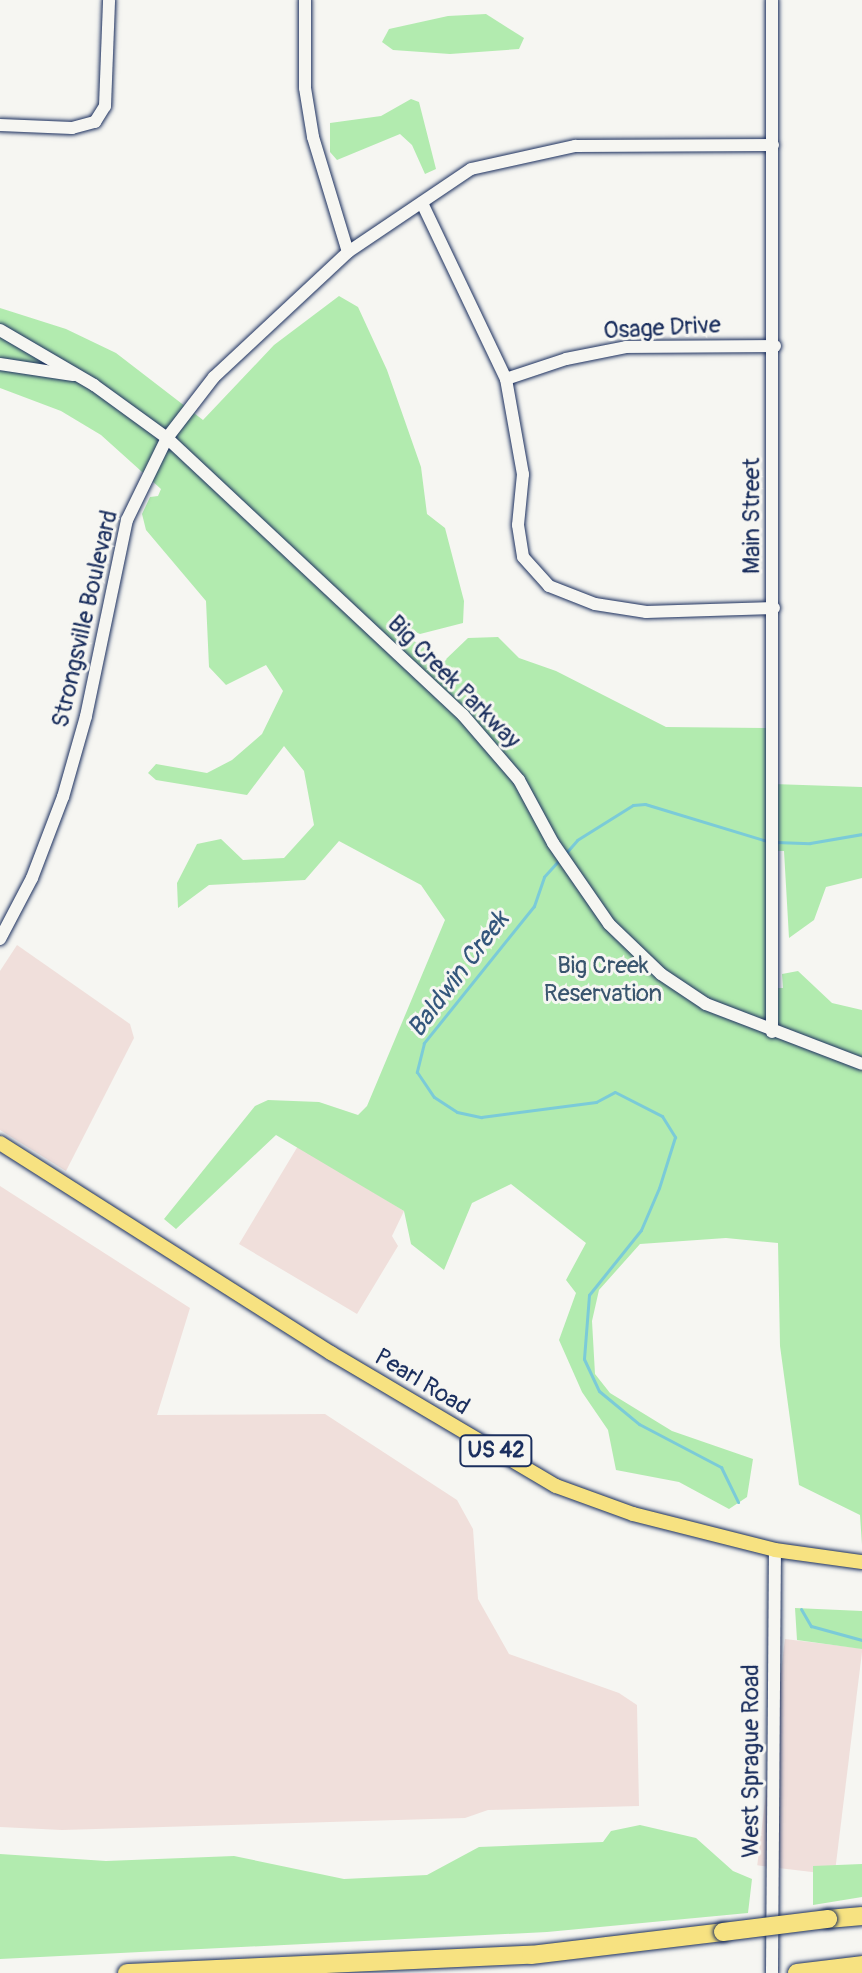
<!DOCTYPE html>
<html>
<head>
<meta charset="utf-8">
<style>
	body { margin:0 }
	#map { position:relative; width:862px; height:1973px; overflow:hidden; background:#f6f6f2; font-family:Pangolin,sans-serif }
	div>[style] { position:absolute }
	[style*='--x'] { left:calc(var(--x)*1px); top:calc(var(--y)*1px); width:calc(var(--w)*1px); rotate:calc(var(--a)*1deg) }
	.built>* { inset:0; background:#f0dfdb; transform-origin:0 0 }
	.green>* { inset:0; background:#b2ebaf }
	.stream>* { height:3px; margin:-1.5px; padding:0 1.5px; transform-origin:1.5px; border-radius:1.5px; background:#7bcbd8 }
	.roads { filter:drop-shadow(0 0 2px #1b2f5e) drop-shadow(0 0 2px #1b2f5e) }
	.minor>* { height:12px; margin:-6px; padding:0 6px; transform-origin:6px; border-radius:6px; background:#f6f6f2 }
	.major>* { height:14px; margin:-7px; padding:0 7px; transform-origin:7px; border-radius:7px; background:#f7e281 }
	.highway>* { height:18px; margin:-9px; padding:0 9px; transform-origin:9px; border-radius:9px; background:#f7e281 }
	.bridges { filter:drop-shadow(0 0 2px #1b2f5e) drop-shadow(0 0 2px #1b2f5e) }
	.highway-bridge>* { height:18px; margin:-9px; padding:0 9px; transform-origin:9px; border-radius:9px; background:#f7e281 }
	span { translate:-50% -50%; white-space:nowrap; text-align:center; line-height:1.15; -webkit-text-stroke:6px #f6f6f2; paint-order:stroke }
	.shield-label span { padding:2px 6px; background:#f6f6f2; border:2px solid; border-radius:6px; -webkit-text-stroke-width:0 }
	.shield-label { font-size:22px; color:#1b2f5e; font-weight:700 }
	.street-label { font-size:24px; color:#1b2f5e }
	.park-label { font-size:24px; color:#39556e }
	.water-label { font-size:26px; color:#33567c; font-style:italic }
</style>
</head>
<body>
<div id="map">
	<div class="built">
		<i style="clip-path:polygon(17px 945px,130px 1024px,134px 1038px,66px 1171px,0 1130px,0 971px)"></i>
		<i style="clip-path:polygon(298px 1146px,404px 1211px,392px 1236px,398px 1246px,357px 1314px,239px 1244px)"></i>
		<i style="clip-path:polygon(0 1186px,190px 1308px,157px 1415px,325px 1414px,457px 1500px,473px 1529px,478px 1599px,509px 1654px,619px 1693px,637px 1705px,639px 1806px,488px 1810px,465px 1818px,62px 1830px,0 1827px)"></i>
		<i style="left:785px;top:1639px;width:78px;height:228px;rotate:7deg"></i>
	</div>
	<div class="green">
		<i style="clip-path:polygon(486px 14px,524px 38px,519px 49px,450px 54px,393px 50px,382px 42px,389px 29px,448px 16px)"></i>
		<i style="clip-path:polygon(411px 99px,419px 102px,436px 169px,425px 174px,412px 145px,400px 134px,337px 160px,330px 152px,330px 123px,381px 116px)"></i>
		<i style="clip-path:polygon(339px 296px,358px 307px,387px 370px,421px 467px,427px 514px,445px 528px,464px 601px,463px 623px,420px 634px,389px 621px,396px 629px,444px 661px,468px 638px,498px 637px,519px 658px,556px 671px,666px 727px,772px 728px,773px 784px,862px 787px,862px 878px,826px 887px,814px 920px,789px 938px,784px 851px,772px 851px,773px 988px,783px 988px,782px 974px,798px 971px,832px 1003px,862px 1010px,862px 1545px,860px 1515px,799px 1485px,780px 1346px,778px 1243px,726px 1238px,640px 1244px,599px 1290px,592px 1321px,595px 1374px,610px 1393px,672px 1431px,753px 1459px,747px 1497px,729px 1509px,679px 1482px,616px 1470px,608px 1430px,582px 1392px,559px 1340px,576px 1293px,566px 1280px,586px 1243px,511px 1184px,472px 1203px,444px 1270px,411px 1244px,404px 1211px,276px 1135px,176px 1229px,164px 1219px,255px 1106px,268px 1100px,319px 1102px,358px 1115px,367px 1106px,445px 920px,421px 885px,339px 841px,305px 880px,209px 885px,178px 908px,177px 883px,197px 844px,221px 839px,243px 860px,284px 858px,314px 825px,304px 771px,284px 746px,247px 795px,156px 780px,148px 773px,156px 764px,207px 773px,232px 760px,262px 734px,283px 691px,266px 665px,226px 685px,209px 667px,206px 601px,146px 530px,142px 514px,150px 497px,158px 496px,161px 489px,101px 435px,61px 411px,0 388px,0 308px,66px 329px,116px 353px,203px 420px,274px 345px)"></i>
		<i style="clip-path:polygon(795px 1608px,862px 1611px,862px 1649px,797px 1640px)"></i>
		<i style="clip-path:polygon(640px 1825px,696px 1838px,733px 1871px,752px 1879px,748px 1913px,547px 1932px,0 1959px,0 1854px,106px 1861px,234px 1856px,344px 1879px,427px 1875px,479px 1847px,603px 1842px,611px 1831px)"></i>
		<i style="clip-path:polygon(862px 1864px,862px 1897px,813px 1905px,813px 1866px)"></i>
	</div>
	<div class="stream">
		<i style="--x:775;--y:842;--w:35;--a:2"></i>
		<i style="--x:810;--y:843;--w:53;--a:-9.8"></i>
		<i style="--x:565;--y:854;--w:18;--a:-49"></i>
		<i style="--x:577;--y:840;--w:66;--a:-32"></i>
		<i style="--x:633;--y:805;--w:12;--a:-5"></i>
		<i style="--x:645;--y:804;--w:127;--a:16.9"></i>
		<i style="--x:560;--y:859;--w:24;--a:132"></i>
		<i style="--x:544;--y:877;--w:31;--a:109"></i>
		<i style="--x:534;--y:906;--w:176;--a:128.8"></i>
		<i style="--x:424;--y:1043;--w:30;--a:104"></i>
		<i style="--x:417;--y:1072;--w:30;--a:56"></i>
		<i style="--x:434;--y:1097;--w:27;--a:33"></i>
		<i style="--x:457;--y:1112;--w:25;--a:12"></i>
		<i style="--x:481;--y:1117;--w:116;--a:-7.4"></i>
		<i style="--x:596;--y:1102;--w:21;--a:-28"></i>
		<i style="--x:615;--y:1092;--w:53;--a:27.1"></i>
		<i style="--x:662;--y:1116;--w:25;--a:58"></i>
		<i style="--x:675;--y:1137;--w:53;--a:107.4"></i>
		<i style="--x:659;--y:1188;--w:46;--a:113.2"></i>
		<i style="--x:641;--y:1230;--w:83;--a:128.7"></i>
		<i style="--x:589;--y:1295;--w:64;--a:94.5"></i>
		<i style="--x:584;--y:1359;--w:35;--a:65"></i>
		<i style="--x:599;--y:1391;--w:52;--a:39.5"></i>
		<i style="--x:639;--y:1424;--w:93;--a:27.7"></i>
		<i style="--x:721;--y:1467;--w:39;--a:64"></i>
		<i style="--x:801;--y:1609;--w:20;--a:60"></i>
		<i style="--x:811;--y:1626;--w:53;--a:15.4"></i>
	</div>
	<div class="roads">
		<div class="minor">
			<i style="--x:305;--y:0;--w:88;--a:90"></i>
			<i style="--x:305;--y:88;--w:50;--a:80.7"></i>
			<i style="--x:313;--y:137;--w:120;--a:73.1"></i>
			<i style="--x:772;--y:0;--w:1032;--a:90"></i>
			<i style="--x:0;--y:125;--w:72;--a:2.4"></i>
			<i style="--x:72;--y:128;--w:24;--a:-15"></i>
			<i style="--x:95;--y:122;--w:19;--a:-58"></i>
			<i style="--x:105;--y:106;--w:106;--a:-87.8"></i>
			<i style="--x:422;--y:203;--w:195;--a:64.5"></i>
			<i style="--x:506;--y:379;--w:97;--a:79.9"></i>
			<i style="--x:523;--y:474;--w:51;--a:95.6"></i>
			<i style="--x:518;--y:525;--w:32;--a:81"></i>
			<i style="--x:523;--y:557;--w:39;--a:48"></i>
			<i style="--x:549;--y:586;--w:49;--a:21.4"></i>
			<i style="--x:595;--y:604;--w:52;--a:8.9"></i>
			<i style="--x:646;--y:612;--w:128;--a:-1.8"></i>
			<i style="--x:0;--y:330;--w:109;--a:30.3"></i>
			<i style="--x:94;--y:385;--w:90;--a:36"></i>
			<i style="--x:167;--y:438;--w:405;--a:43.1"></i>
			<i style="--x:463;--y:715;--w:86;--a:49.3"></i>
			<i style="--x:519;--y:780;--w:72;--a:61.6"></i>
			<i style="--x:553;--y:843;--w:98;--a:55.3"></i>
			<i style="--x:609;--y:924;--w:72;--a:43.9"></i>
			<i style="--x:661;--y:974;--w:54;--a:33.7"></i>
			<i style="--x:706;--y:1004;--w:167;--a:21"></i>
			<i style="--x:0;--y:364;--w:74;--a:8.6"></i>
			<i style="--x:506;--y:379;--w:63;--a:-18.4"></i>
			<i style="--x:566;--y:359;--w:61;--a:-11.3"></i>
			<i style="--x:626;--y:347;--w:149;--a:-0.4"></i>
			<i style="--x:0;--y:939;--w:69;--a:-62.3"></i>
			<i style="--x:32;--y:878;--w:87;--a:-69.1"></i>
			<i style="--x:63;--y:797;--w:84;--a:-74.1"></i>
			<i style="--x:86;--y:716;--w:200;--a:-78.2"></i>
			<i style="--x:127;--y:520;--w:91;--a:-64"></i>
			<i style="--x:167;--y:438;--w:77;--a:-52.4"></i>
			<i style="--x:214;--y:377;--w:183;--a:-43"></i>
			<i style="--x:348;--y:252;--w:148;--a:-34"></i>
			<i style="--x:471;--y:169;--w:107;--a:-12.5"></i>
			<i style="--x:575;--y:146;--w:198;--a:-0.3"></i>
			<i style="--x:772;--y:1973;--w:423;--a:-89.6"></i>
		</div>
		<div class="major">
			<i style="--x:0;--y:1143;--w:392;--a:32.4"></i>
			<i style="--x:331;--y:1353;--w:261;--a:30.6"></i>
			<i style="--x:556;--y:1486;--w:82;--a:20"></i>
			<i style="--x:633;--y:1514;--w:146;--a:14.2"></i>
			<i style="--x:775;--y:1550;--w:88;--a:7.9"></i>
		</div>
		<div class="highway">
			<i style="--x:828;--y:1919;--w:34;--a:-5"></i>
			<i style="--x:127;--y:1973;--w:404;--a:-2.6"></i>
			<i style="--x:531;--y:1955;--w:193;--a:-6.8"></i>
			<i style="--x:797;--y:1973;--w:65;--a:-7"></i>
		</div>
	</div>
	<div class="bridges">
		<div class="highway-bridge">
			<i style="--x:723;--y:1932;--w:106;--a:-7.1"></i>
		</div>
	</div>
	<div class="shield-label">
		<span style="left:496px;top:1451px">US 42</span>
	</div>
	<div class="street-label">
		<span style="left:662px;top:328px;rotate:-3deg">Osage Drive</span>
		<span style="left:752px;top:516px;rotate:-90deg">Main Street</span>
		<span style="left:85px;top:619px;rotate:-77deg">Strongsville Boulevard</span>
		<span style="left:454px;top:682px;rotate:45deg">Big Creek Parkway</span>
		<span style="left:422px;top:1382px;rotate:31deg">Pearl Road</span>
		<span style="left:751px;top:1761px;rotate:-90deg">West Sprague Road</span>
	</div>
	<div class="park-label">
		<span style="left:603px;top:980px">Big Creek<br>Reservation</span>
	</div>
	<div class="water-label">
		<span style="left:459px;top:975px;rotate:-53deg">Baldwin Creek</span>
	</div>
</div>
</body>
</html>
